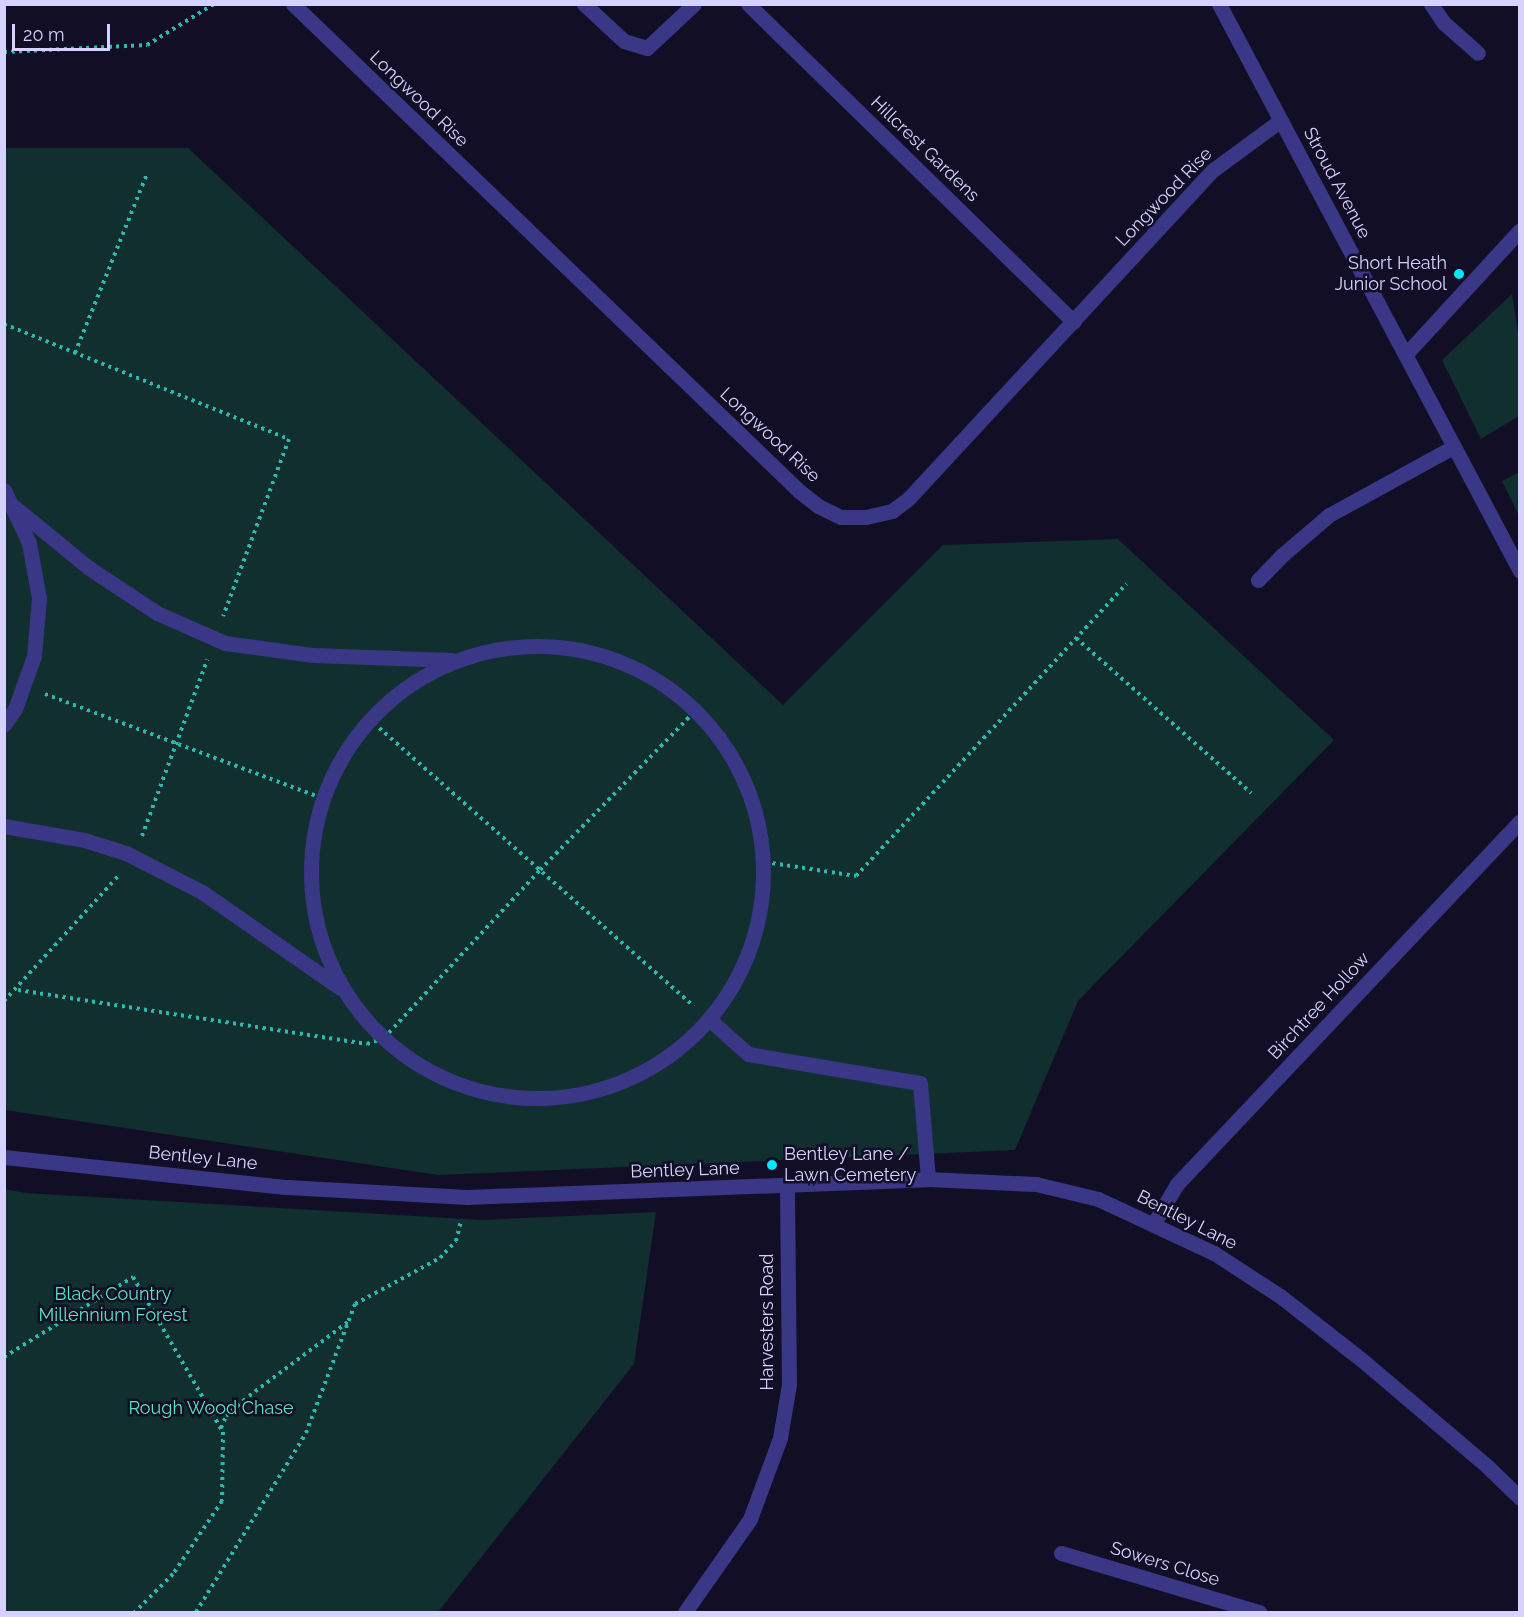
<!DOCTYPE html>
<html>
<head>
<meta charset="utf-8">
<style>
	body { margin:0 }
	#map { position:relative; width:1524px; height:1617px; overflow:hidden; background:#110e25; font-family:Raleway,sans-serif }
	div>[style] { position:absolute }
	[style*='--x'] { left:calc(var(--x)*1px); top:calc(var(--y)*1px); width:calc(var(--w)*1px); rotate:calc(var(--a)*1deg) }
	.green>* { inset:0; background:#102f2e }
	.path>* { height:4px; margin-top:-2px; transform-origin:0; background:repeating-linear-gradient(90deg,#2abbb0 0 3px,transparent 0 7.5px) }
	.minor>* { height:15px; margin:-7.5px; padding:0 7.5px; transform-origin:7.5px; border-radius:7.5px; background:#393786 }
	.minor>.ring { margin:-7.5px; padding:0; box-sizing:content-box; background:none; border:15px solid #393786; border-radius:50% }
	.dots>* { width:16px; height:16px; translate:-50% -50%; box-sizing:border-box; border:3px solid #110e25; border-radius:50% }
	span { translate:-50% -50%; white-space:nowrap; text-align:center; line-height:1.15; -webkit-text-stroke:5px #110e25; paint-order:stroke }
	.street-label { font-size:18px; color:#d6d2ff }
	.poi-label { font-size:18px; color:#d6d2ff }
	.right { translate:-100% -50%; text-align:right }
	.left { translate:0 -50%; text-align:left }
	.park-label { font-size:18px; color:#59e4bf }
	.frame { position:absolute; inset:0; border:6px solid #d6d2ff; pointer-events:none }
	.scale { position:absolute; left:12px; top:24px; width:98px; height:27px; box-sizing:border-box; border:3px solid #d6d2ff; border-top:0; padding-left:8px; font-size:18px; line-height:21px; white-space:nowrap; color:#d6d2ff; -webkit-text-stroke:4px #110e25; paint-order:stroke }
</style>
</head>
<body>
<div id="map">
	<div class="green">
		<i style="clip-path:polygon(4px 148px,188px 148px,783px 705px,943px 545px,1118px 539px,1334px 740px,1078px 1001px,1015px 1150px,438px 1175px,5px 1110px)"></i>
		<i style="clip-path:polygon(1512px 294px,1519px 338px,1519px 416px,1481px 439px,1442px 360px)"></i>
		<i style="clip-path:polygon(1519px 472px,1519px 516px,1502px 481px)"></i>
		<i style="clip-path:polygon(4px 1189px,26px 1193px,483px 1220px,656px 1212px,634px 1364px,438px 1612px,5px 1612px)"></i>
	</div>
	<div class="path">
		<i style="--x:4;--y:52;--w:143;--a:-2.8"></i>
		<i style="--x:147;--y:45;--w:79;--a:-31.5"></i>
		<i style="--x:4;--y:324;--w:307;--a:22"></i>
		<i style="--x:289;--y:439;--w:189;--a:110.4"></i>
		<i style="--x:75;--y:353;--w:191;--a:-68.1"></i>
		<i style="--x:1076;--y:638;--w:234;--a:41.5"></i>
		<i style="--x:45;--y:694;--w:296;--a:20.6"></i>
		<i style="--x:368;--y:718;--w:435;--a:41.5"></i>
		<i style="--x:142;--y:836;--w:188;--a:-69.7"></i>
		<i style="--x:765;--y:862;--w:92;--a:8.7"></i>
		<i style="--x:856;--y:876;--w:398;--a:-47.2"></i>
		<i style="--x:18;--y:990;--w:353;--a:8.8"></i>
		<i style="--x:367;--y:1044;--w:18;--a:-19"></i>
		<i style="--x:384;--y:1038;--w:229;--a:-47.1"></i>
		<i style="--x:540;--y:870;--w:223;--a:-45.7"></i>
		<i style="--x:4;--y:1001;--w:171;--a:-47.6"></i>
		<i style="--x:4;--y:1357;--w:152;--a:-31.8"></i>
		<i style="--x:133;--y:1277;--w:179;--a:59.9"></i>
		<i style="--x:223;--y:1432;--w:69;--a:90.8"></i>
		<i style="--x:222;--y:1501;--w:88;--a:123.9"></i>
		<i style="--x:173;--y:1574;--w:54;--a:135"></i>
		<i style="--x:221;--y:1428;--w:13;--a:-67"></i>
		<i style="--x:226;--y:1416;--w:30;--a:-41"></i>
		<i style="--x:249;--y:1396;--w:124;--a:-36.8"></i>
		<i style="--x:196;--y:1612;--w:210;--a:-58.4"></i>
		<i style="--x:306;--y:1433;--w:138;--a:-69.2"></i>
		<i style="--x:355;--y:1304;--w:97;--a:-28.4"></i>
		<i style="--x:440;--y:1258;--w:23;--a:-47"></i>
		<i style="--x:456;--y:1241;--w:21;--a:-76"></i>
	</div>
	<div class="minor">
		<i style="--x:293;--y:4;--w:702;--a:43.9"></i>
		<i style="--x:799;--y:491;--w:24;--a:38"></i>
		<i style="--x:818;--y:506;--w:25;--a:26"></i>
		<i style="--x:841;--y:517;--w:25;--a:0"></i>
		<i style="--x:866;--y:517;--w:27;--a:-13"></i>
		<i style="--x:892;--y:511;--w:21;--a:-37"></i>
		<i style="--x:909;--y:498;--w:447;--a:-47.2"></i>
		<i style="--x:1213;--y:170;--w:84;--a:-36.3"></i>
		<i style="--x:584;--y:4;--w:54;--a:42.8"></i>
		<i style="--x:624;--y:41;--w:24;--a:17"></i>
		<i style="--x:647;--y:48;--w:64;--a:-43.1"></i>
		<i style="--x:748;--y:4;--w:455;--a:44.3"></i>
		<i style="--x:1219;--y:4;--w:642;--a:62.04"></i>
		<i style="--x:1431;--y:4;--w:23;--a:56"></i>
		<i style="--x:1444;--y:23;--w:45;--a:41.4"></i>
		<i style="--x:1406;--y:354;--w:168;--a:-47.4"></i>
		<i style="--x:4;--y:490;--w:59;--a:64.7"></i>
		<i style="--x:29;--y:543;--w:56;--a:79.7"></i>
		<i style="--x:39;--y:598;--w:58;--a:94.9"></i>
		<i style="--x:34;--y:656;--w:56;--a:109.7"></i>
		<i style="--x:15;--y:709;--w:19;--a:125"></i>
		<i style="--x:12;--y:505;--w:99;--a:39.3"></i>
		<i style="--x:89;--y:568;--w:82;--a:33.5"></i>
		<i style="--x:157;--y:613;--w:74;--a:23.8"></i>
		<i style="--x:225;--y:643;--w:89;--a:7.8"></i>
		<i style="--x:313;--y:655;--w:139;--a:2.1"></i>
		<i style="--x:1258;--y:580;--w:33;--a:-46"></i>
		<i style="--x:1281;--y:556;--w:63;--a:-40.5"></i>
		<i style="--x:1329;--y:515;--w:141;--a:-28.7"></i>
		<i class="ring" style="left:311px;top:646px;width:437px;height:437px"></i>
		<i style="--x:4;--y:826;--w:81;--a:9.9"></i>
		<i style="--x:84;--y:840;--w:44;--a:17.2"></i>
		<i style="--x:126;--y:853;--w:85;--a:27.2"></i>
		<i style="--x:202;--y:892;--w:168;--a:34.8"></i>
		<i style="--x:710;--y:1020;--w:51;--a:41.8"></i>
		<i style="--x:748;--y:1054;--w:174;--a:9.6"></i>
		<i style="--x:920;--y:1083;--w:96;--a:85.2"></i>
		<i style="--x:4;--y:1157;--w:285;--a:6.1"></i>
		<i style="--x:287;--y:1187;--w:180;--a:3.2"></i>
		<i style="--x:467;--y:1197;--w:461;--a:-2.2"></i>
		<i style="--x:928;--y:1179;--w:108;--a:2.7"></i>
		<i style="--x:1036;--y:1184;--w:64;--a:13.6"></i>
		<i style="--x:1098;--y:1199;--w:128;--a:25"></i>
		<i style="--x:1214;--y:1253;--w:79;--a:33.1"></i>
		<i style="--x:1280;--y:1296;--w:104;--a:38"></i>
		<i style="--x:1362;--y:1360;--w:165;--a:40.3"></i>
		<i style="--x:1488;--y:1467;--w:45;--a:44.1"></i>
		<i style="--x:1154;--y:1223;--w:45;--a:-59.5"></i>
		<i style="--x:1177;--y:1184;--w:499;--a:-46.6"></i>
		<i style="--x:1061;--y:1553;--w:207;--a:16.6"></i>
		<i style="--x:685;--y:1612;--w:113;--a:-55"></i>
		<i style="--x:750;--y:1519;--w:86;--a:-69.7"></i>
		<i style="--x:780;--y:1438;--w:55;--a:-80.5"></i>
		<i style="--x:789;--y:1384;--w:199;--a:-90.6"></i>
	</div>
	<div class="dots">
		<i style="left:1459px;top:274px;background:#00e7fd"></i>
		<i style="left:772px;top:1165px;background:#00e7fd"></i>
	</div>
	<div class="street-label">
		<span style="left:419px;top:99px;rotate:44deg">Longwood Rise</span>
		<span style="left:925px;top:149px;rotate:44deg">Hillcrest Gardens</span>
		<span style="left:1337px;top:183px;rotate:62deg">Stroud Avenue</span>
		<span style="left:1164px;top:197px;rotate:-46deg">Longwood Rise</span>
		<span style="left:770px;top:435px;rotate:43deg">Longwood Rise</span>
		<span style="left:1319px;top:1006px;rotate:-47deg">Birchtree Hollow</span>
		<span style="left:203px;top:1158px;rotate:6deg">Bentley Lane</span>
		<span style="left:685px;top:1170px;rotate:-2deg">Bentley Lane</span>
		<span style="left:1187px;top:1220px;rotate:27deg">Bentley Lane</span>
		<span style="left:767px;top:1322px;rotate:-90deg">Harvesters Road</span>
		<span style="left:1165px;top:1564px;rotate:17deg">Sowers Close</span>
	</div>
	<div class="poi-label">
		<span class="right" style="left:1447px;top:274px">Short Heath<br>Junior School</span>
		<span class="left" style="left:784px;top:1165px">Bentley Lane /<br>Lawn Cemetery</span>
	</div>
	<div class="park-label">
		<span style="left:113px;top:1305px">Black Country<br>Millennium Forest</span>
		<span style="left:211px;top:1408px">Rough Wood Chase</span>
	</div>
	<div class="frame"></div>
	<div class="scale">20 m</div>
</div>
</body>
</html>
